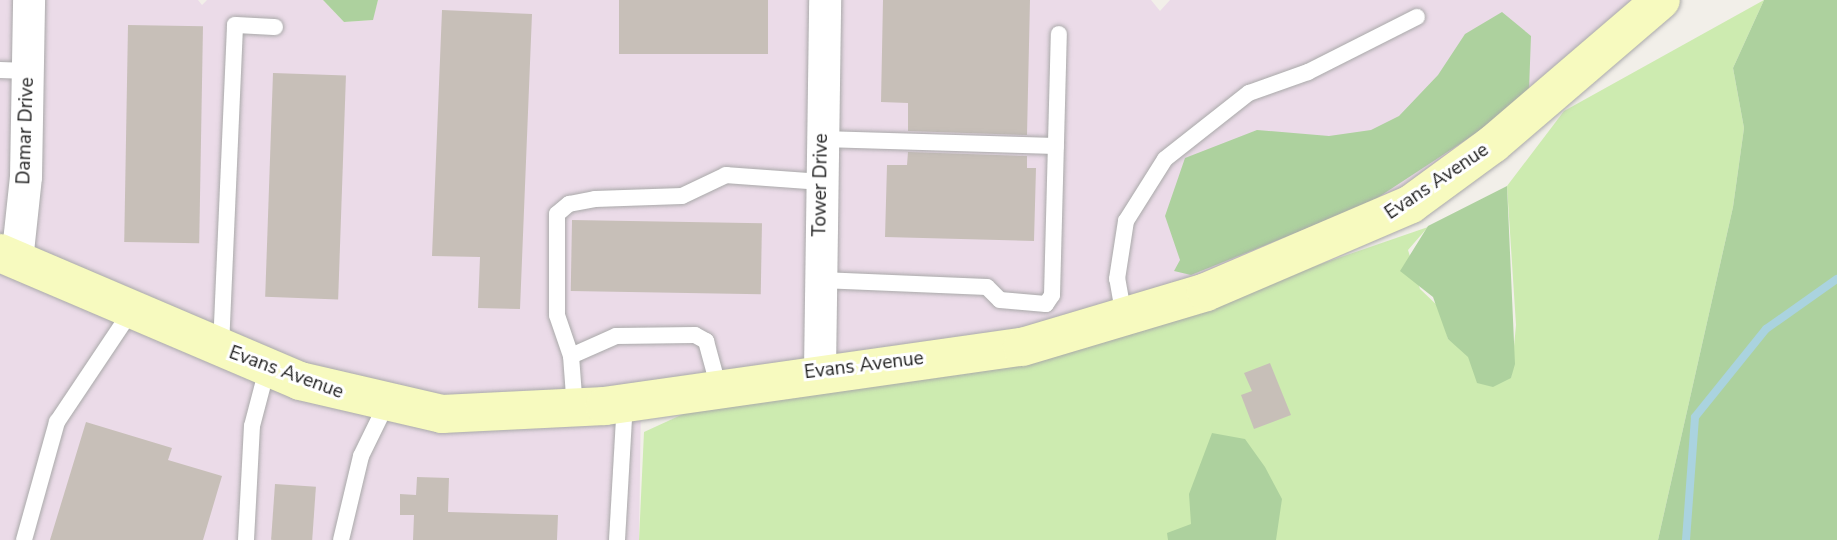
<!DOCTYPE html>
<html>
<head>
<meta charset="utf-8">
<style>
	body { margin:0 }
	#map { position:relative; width:1837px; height:540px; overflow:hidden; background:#f2efe9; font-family:"Nunito Sans",sans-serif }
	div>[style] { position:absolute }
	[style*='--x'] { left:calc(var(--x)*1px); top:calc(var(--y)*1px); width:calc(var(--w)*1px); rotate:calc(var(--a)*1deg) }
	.industrial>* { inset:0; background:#ebdbe8 }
	.grass>* { inset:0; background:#cdebb0 }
	.forest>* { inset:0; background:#add19e }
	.stream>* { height:8px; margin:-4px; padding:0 4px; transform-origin:4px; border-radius:4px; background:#aad3df }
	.building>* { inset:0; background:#c7bfb8; transform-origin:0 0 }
	.roads { filter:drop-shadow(0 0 2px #a9a9a9) drop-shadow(0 0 2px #a9a9a9) }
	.lane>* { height:16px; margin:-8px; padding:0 8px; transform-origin:8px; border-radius:8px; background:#fff }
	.street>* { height:32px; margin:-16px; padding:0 16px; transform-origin:16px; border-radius:16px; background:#fff }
	.secondary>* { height:38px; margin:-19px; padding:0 19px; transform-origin:19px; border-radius:19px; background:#f7fabf }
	span { translate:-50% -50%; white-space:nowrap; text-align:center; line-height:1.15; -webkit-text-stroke:6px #fff; paint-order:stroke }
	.street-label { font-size:19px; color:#222 }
</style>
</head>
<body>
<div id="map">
	<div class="industrial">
		<i style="clip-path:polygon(0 0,198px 0,202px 5px,207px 0,323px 0,344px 22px,372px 20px,378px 0,1151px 0,1160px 11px,1170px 0,1661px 0,1493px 144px,1206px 292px,641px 401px,639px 540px,0 540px)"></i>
	</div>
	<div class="grass">
		<i style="clip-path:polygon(1764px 0,1733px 68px,1744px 128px,1733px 207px,1658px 540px,639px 540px,644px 432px,692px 410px,1170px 316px,1428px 227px,1408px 250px,1420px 289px,1440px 308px,1448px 339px,1511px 378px,1516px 325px,1507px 186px,1564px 111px)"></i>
	</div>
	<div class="forest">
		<i style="clip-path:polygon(323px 0,378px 0,373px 20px,344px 22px)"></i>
		<i style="clip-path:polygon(1764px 0,1837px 0,1837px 540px,1658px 540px,1733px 207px,1744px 128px,1733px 68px)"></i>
		<i style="clip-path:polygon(1502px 12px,1531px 36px,1529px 90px,1484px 128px,1368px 204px,1191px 275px,1174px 271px,1180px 260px,1165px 216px,1185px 158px,1257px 130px,1329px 136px,1371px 130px,1399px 116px,1438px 75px,1465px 34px)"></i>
		<i style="clip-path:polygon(1507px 186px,1515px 364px,1511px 378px,1493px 387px,1477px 383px,1468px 357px,1448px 339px,1433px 297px,1400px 271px,1428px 226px)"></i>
		<i style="clip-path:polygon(1212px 433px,1245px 439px,1265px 467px,1282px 499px,1276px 540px,1168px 540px,1167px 533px,1191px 524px,1189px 494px)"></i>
	</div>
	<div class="stream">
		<i style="--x:1686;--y:540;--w:123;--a:-85.8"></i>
		<i style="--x:1695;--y:417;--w:113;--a:-51.1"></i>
		<i style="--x:1766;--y:329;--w:87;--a:-35.2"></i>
	</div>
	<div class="building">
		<i style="left:619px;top:0;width:149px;height:54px"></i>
		<i style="clip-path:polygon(883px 0,1030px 0,1027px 135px,908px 131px,908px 103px,881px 102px)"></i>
		<i style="clip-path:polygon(442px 10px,532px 14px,520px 309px,478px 308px,480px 257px,432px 256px)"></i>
		<i style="left:128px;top:25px;width:75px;height:217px;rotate:1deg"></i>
		<i style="left:273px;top:73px;width:73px;height:224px;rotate:2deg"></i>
		<i style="clip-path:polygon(908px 152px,1027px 156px,1027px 168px,1036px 168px,1034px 241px,885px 237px,887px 165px,907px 165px)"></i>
		<i style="left:572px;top:220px;width:190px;height:71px;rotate:1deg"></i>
		<i style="clip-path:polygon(1270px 363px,1291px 415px,1254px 429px,1241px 395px,1252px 391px,1244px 373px)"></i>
		<i style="clip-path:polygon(86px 422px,172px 448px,168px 460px,222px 476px,203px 540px,50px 540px)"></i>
		<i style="clip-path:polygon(417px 477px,449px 478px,448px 512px,558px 515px,557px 540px,413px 540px,414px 515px,400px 515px,400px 494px,416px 495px)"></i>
		<i style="left:275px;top:484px;width:41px;height:56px;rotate:4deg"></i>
	</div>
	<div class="roads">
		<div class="lane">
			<i style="--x:0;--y:70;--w:28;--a:2"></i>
			<i style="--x:822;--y:139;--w:234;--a:1.7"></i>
			<i style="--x:821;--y:280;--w:166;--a:2.4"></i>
			<i style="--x:987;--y:287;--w:18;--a:45"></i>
			<i style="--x:1000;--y:300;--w:46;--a:5"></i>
			<i style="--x:1046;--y:304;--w:11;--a:-56"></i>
			<i style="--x:1052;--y:295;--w:261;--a:-88.5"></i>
			<i style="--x:1124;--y:317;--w:39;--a:-100"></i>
			<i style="--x:1117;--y:279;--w:59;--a:-81.2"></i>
			<i style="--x:1126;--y:221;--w:73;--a:-57.8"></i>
			<i style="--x:1165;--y:159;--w:107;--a:-38.2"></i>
			<i style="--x:1249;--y:93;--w:63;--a:-19.6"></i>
			<i style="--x:1308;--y:72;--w:122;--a:-26.8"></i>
			<i style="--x:221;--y:347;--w:322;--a:-87.5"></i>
			<i style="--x:235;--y:25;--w:40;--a:2.9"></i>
			<i style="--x:571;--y:356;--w:49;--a:-24"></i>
			<i style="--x:616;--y:336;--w:79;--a:-0.7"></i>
			<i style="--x:695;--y:335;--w:13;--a:29"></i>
			<i style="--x:706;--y:341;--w:50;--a:74.8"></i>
			<i style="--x:575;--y:409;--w:53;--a:-94.3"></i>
			<i style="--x:571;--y:356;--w:43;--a:-108.9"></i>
			<i style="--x:557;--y:315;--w:101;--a:-90"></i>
			<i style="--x:557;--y:214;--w:16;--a:-40"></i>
			<i style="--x:569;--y:204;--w:26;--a:-11"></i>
			<i style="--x:595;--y:199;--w:87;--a:-2"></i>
			<i style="--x:682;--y:196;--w:49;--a:-25.5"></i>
			<i style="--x:726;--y:175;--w:95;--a:4.2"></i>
			<i style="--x:24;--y:540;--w:123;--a:-74.4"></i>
			<i style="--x:57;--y:422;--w:135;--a:-56.2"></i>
			<i style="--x:246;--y:540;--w:114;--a:-87"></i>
			<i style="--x:252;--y:426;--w:59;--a:-75.3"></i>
			<i style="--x:341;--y:540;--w:86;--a:-76.6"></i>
			<i style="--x:361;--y:456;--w:57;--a:-63.9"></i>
			<i style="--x:617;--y:540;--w:137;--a:-86.7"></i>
		</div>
		<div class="street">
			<i style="--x:17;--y:261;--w:84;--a:-83.9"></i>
			<i style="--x:26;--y:177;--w:177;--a:-89"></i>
			<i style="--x:820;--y:371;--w:371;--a:-89.2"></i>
		</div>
		<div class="secondary">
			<i style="--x:0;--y:253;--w:326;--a:23.1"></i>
			<i style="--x:300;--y:381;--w:146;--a:13.1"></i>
			<i style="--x:442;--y:414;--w:163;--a:-2.8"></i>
			<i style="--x:605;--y:406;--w:421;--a:-8.1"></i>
			<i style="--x:1022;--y:347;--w:192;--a:-16.6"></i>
			<i style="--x:1206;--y:292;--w:223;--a:-23.2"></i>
			<i style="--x:1411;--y:204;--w:102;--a:-36.2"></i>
			<i style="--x:1493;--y:144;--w:221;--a:-40.6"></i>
		</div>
	</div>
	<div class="street-label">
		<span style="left:26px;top:131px;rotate:-88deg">Damar Drive</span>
		<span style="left:1437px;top:182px;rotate:-34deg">Evans Avenue</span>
		<span style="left:821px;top:185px;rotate:-89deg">Tower Drive</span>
		<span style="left:864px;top:366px;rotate:-7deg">Evans Avenue</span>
		<span style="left:286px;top:373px;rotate:20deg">Evans Avenue</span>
	</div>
</div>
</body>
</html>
